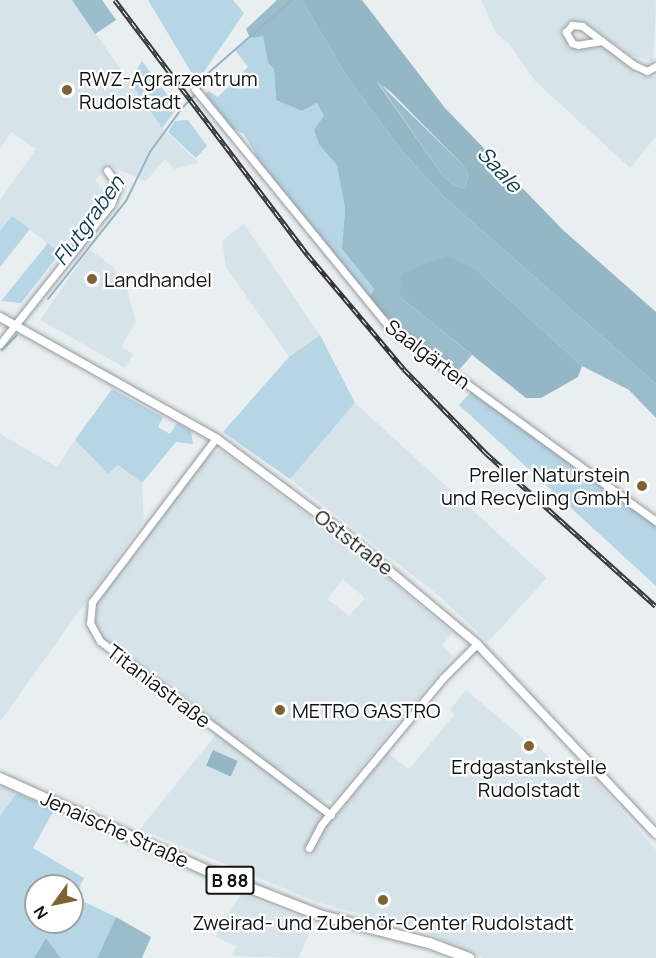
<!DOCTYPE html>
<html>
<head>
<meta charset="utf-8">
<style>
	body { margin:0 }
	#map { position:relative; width:656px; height:958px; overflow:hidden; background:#e9eef1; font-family:Manrope,sans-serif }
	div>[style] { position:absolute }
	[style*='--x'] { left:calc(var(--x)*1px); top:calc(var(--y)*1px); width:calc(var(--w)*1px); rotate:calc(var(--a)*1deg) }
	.built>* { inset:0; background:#d6e4ea }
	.green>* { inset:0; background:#b6d6e5 }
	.forest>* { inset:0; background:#9bbccb }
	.water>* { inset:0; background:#95b6c5; transform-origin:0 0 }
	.stream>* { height:2px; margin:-1px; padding:0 1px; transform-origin:1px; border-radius:1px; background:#95b6c5 }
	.roads { filter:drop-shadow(0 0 2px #969b9e) drop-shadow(0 0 2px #969b9e) }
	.minor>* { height:7px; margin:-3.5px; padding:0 3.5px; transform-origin:3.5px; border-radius:3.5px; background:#fff }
	.tertiary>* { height:8px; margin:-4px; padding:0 4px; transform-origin:4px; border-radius:4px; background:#fff }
	.primary>* { height:10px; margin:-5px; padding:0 5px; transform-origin:5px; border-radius:5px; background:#fff }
	.rail>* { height:4.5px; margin-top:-2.25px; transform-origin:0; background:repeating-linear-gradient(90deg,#fff 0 7px,#353738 0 14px); box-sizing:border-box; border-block:2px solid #353738 }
	.dots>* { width:16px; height:16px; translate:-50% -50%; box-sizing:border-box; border:3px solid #fff; border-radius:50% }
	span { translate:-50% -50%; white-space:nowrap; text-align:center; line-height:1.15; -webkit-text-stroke:4.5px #fff; paint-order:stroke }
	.shield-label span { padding:2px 4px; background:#fff; border:2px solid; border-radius:4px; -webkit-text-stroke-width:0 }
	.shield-label { font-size:18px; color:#111314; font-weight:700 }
	.poi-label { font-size:20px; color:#111314 }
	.left { translate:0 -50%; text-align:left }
	.right { translate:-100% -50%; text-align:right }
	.street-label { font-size:20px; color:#111314 }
	.water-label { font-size:21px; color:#0e3d4f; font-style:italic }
	.north { position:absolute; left:24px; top:874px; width:60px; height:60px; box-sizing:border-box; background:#fff; border:2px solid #a0a1a1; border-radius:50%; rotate:237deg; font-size:16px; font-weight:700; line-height:24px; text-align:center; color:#111314 }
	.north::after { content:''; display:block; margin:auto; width:21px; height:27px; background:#7e6234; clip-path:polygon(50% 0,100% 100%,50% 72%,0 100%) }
</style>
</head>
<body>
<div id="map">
	<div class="built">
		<i style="clip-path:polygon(0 0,72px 0,162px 128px,199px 163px,174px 169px,165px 159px,146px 181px,112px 167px,95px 179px,107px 196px,60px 253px,12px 216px,0 231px,0 200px,36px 149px,11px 132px,0 149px)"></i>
		<i style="clip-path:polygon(481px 0,656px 0,653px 62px,631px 55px,581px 20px,569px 21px,561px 33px,568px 48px,608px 49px,640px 77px,656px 76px,656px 136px,630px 168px,535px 81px,509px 44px,496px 33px)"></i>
		<i style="clip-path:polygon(244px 224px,320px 335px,289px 357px,226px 267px,222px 241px)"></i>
		<i style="clip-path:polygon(89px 249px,112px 266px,126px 286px,136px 322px,121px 346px,133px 354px,125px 368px,40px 320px)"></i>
		<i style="clip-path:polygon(355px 403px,547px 578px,488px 642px,438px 595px,290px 479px)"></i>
		<i style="clip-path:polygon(0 434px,57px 467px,75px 440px,108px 474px,117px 465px,142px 483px,144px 520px,0 722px)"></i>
		<i style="clip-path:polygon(evenodd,220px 450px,362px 556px,452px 633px,442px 645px,453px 656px,333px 801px,318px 800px,282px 774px,157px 679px,151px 669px,148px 673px,100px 636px,92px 621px,96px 601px,156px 521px,210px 455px,220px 450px,343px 579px,365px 598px,349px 616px,327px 599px,343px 579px)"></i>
		<i style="clip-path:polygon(466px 690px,525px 740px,528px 736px,574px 782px,586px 770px,656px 850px,656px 958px,482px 958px,423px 931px,317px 902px,140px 829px,217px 733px,333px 820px,388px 753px,409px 769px,454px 715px,450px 710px)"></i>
		<i style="clip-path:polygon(0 785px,17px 793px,0 816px)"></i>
		<i style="clip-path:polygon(241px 894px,314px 923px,298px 958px,232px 956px,236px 946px,216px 937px,221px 923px)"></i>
	</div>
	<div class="green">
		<i style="clip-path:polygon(148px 0,233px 0,244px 13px,197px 82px)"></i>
		<i style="clip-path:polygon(263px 35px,268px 63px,274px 69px,276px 100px,302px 111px,317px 103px,324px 116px,320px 146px,337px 164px,345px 209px,342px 249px,374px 289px,369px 298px,260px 162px,244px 134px,232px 128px,205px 94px,209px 91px,218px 97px,248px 67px,235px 50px,250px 38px)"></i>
		<i style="clip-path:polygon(142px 61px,177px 108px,162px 128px,129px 81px)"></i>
		<i style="clip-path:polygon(188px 120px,207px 146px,196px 158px,168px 132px,175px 121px)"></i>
		<i style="clip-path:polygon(12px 216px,30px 229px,0 267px,0 231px)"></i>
		<i style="clip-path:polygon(48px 243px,60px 253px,21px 303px,1px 301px)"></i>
		<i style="clip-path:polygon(320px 335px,355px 403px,290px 479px,223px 432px,289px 357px)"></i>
		<i style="clip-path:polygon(112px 389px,163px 417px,158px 427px,170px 434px,177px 423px,191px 431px,193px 444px,176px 442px,142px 483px,118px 465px,108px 474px,75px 440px)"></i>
		<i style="clip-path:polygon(471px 392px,656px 526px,656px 586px,459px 405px)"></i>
		<i style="clip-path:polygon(evenodd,17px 793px,54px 810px,33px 848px,84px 878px,74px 897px,116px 917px,97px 958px,61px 958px,46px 938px,34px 958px,0 958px,0 816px,17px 793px,36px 886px,72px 886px,72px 922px,36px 922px,36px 886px)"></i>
	</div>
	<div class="forest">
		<i style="clip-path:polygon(72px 0,102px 0,116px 20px,95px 34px)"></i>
		<i style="clip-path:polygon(277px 0,302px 0,347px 77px,402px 151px,444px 197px,656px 384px,656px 418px,629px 390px,582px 366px,479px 272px,400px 297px,472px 355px,458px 371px,378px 310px,369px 298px,374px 289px,342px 249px,345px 209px,337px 165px,320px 146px,314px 130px,324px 116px,317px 103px,302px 111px,276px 100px,274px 69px,268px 63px,263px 36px,250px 38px,246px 29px)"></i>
		<i style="clip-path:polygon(377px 81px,463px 165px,468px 173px,466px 188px,455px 186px,443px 176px)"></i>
		<i style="clip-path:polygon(116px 917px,151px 937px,142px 958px,97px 958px)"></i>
		<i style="clip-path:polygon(46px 938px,61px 958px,34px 958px)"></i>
	</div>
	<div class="water">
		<i style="clip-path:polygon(evenodd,302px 0,362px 0,445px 108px,563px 230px,656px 312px,656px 384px,444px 197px,402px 151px,347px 77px,302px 0,377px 82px,391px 92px,463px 165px,468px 173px,466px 188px,455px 186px,443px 176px,377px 82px)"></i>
		<i style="clip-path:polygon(446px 256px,479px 272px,582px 366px,578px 377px,541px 398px,526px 398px,400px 297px,401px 274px)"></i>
		<i style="left:213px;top:750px;width:27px;height:17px;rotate:24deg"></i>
	</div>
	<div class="stream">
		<i style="--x:48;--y:299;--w:125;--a:-51.5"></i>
		<i style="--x:126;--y:201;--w:55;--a:-63.9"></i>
		<i style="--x:150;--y:152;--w:54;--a:-54"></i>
		<i style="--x:182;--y:108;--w:25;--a:-45"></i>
		<i style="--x:200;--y:90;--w:16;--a:-68"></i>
		<i style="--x:206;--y:75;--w:114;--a:-41.1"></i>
		<i style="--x:2;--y:350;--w:21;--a:-45"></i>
	</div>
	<div class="roads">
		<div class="minor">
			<i style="--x:602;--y:41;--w:24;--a:171"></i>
			<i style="--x:578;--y:45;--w:6;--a:-162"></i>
			<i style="--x:572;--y:43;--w:13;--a:-119"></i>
			<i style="--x:566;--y:32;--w:9;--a:-49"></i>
			<i style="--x:572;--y:25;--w:10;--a:6"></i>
			<i style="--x:582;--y:26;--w:65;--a:36.9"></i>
			<i style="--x:634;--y:65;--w:14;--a:25"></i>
			<i style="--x:647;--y:71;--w:10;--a:-29"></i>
			<i style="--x:195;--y:89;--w:308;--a:50.8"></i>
			<i style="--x:390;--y:328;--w:329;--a:36"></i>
			<i style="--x:0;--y:344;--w:179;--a:-51.6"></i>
			<i style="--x:111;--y:204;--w:19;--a:-69"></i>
			<i style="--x:118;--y:186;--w:19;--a:-125"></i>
			<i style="--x:216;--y:438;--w:206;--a:127.1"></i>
			<i style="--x:92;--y:602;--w:21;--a:95"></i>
			<i style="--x:90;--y:623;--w:21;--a:61"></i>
			<i style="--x:100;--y:641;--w:289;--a:37"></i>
			<i style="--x:309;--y:848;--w:26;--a:-62"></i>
			<i style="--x:321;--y:825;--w:191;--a:-50.3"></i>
			<i style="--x:443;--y:678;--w:48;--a:-45"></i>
		</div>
		<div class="tertiary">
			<i style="--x:0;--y:317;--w:248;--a:29.3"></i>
			<i style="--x:216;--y:438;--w:159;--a:36.6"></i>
			<i style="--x:344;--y:533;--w:173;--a:39.8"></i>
			<i style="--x:477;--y:644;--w:261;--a:46.7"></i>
		</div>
		<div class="primary">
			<i style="--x:0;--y:778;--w:232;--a:24.1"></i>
			<i style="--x:212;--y:873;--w:115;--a:21.4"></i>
			<i style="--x:319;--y:915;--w:114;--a:14.3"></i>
			<i style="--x:429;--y:943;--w:43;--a:20.6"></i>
		</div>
	</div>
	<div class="rail">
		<i style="--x:115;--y:0;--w:320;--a:52.9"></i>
		<i style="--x:308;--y:255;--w:149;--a:49.9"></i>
		<i style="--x:404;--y:369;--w:119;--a:45.7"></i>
		<i style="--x:487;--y:454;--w:227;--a:42"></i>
	</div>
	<div class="dots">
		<i style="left:67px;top:90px;background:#7e6234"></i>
		<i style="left:92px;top:279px;background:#7e6234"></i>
		<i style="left:642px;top:486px;background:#7e6234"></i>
		<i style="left:280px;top:710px;background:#7e6234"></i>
		<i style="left:529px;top:746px;background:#7e6234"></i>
		<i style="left:383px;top:900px;background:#7e6234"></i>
	</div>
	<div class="shield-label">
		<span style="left:230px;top:880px">B 88</span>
	</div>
	<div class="poi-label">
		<span class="left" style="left:79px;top:90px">RWZ-Agrarzentrum<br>Rudolstadt</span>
		<span class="left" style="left:104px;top:279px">Landhandel</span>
		<span class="right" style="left:630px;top:486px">Preller Naturstein<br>und Recycling GmbH</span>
		<span class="left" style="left:292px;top:710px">METRO GASTRO</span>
		<span style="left:529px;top:778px">Erdgastankstelle<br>Rudolstadt</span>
		<span style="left:383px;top:922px">Zweirad- und Zubehör-Center Rudolstadt</span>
	</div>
	<div class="street-label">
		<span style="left:428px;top:354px;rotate:37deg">Saalgärten</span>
		<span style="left:354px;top:542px;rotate:38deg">Oststraße</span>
		<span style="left:159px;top:686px;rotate:37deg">Titaniastraße</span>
		<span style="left:115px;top:829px;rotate:24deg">Jenaische Straße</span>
	</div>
	<div class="water-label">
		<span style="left:500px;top:169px;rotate:47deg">Saale</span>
		<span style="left:88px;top:220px;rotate:-54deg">Flutgraben</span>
	</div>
	<div class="north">N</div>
</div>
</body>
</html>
